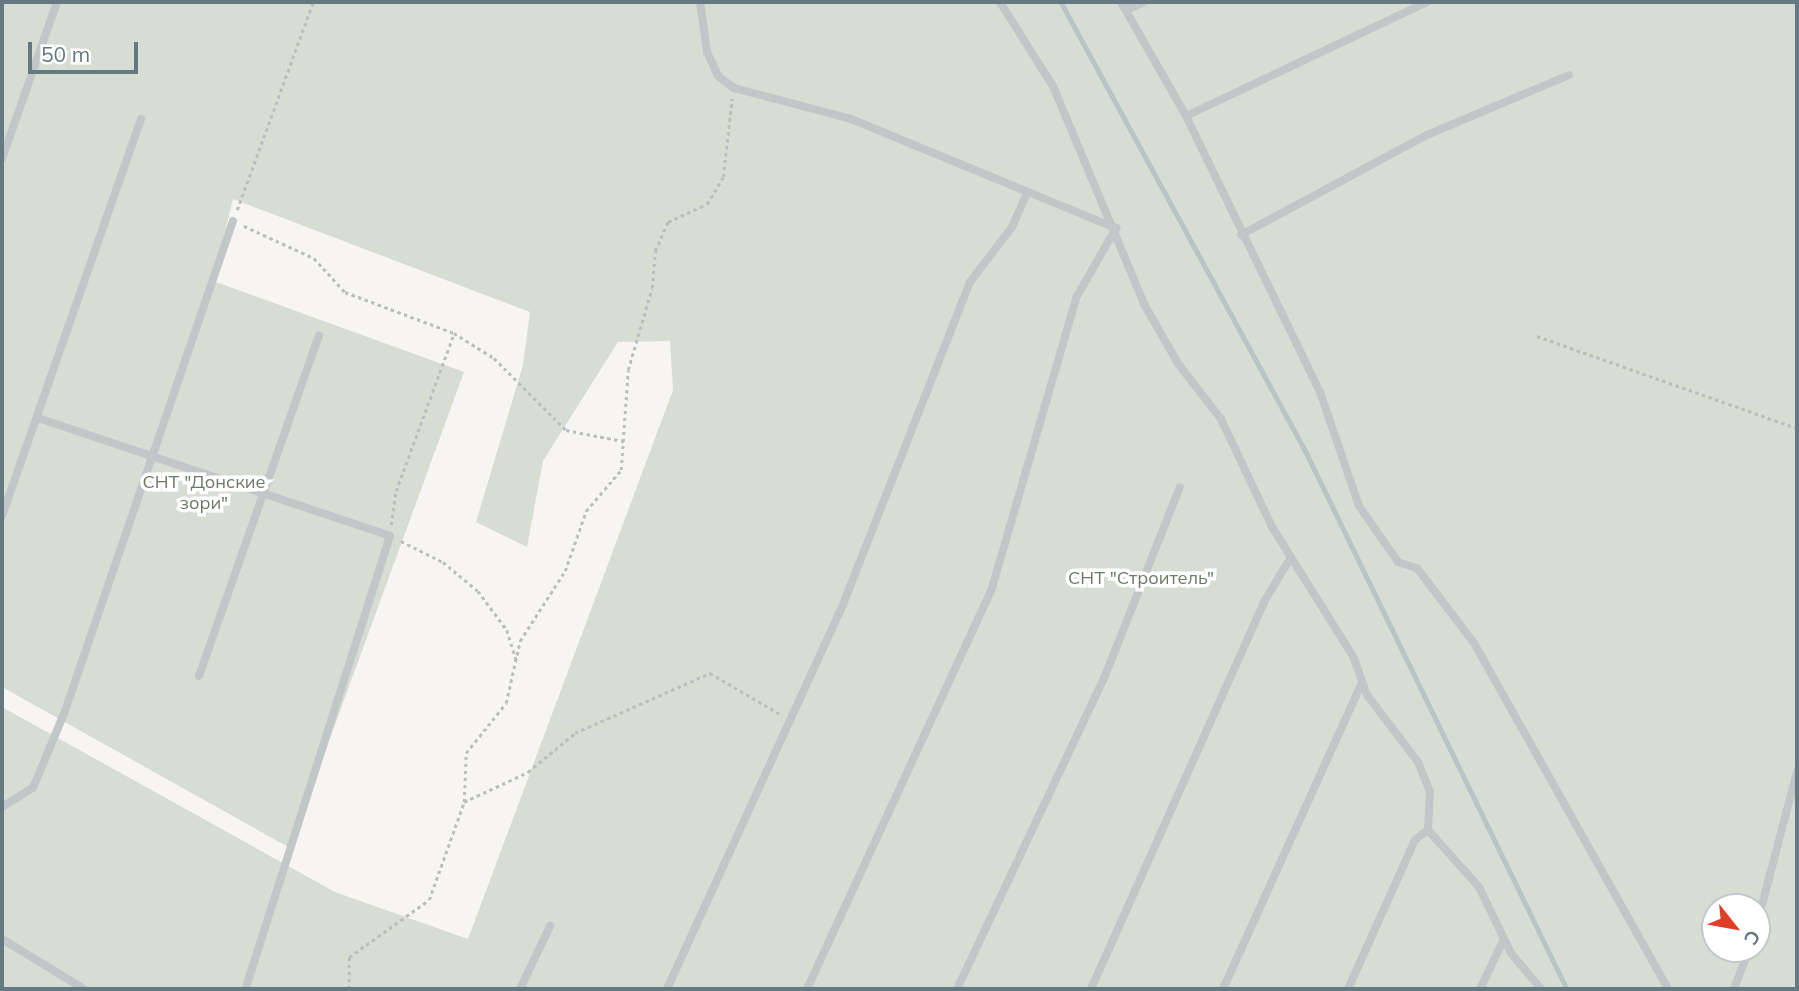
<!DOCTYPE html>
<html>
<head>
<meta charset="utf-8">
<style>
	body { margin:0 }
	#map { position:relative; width:1799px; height:991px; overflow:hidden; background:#f6f5f2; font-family:Mulish,sans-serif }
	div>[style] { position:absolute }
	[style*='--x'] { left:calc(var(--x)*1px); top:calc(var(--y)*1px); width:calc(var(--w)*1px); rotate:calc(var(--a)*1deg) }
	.green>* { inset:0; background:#d8ddd3 }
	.stream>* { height:4.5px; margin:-2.25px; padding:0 2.25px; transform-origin:2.25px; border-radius:2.25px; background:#b7c5c7 }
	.path>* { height:2.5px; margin-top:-1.25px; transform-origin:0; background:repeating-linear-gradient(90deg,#bbbebf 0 3.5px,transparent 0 7px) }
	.service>* { height:8px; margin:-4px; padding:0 4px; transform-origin:4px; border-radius:4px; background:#c1c6c8 }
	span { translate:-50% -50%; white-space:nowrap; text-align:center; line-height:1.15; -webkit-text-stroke:7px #fff; paint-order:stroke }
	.park-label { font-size:18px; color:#6b7a64 }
	.frame { position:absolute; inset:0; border:4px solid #657983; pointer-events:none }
	.north { position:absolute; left:1701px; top:893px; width:70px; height:70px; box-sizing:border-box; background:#fff; border:2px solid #c1c9cd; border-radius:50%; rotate:121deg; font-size:19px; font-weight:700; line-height:28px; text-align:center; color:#657983 }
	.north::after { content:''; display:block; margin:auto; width:24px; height:32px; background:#df3f29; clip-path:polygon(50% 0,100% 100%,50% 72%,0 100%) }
	.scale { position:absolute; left:28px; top:42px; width:110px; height:32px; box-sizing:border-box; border:4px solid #657983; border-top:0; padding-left:9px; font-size:21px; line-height:24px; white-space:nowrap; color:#657983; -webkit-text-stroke:5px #fff; paint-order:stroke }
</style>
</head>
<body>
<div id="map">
	<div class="green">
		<i style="clip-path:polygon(evenodd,2px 2px,1797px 2px,1797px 989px,2px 989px,2px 707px,335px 892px,468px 939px,673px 390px,670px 341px,618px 342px,543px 461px,527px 547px,476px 522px,523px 365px,530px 312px,233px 199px,213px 281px,464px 372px,290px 848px,2px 687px,2px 2px,1715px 907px,1757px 907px,1757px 949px,1715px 949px,1715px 907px)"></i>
	</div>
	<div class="stream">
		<i style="--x:1061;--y:2;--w:512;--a:61.43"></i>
		<i style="--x:1306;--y:452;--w:597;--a:64.08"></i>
	</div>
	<div class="path">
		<i style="--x:237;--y:210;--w:221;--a:-69.9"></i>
		<i style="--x:244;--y:226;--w:77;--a:24.6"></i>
		<i style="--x:314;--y:258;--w:46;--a:47.6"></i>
		<i style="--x:345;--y:292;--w:116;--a:20.6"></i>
		<i style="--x:454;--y:333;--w:47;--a:32"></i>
		<i style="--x:494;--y:358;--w:102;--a:45"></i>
		<i style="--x:566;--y:430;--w:63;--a:11"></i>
		<i style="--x:1537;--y:336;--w:276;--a:19.5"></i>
		<i style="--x:391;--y:525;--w:34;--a:-82"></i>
		<i style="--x:396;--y:491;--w:168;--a:-69.8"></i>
		<i style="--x:401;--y:541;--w:47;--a:26.6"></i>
		<i style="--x:443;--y:562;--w:45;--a:39.6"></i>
		<i style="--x:478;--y:591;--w:49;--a:53.4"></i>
		<i style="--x:507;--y:630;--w:34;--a:73"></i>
		<i style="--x:464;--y:802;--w:71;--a:-25.1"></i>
		<i style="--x:528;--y:772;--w:61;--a:-39.7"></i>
		<i style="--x:575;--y:733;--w:148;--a:-24"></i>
		<i style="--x:710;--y:673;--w:81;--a:30.4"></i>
		<i style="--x:349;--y:989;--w:32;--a:-90"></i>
		<i style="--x:349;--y:957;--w:98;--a:-35.5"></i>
		<i style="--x:429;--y:900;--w:104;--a:-70.3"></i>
		<i style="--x:464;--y:802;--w:49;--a:-87.7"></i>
		<i style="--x:466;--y:753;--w:64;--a:-51.3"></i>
		<i style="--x:506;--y:703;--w:64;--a:-77.3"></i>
		<i style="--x:520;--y:641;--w:83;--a:-57.3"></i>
		<i style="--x:565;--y:571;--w:64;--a:-70.7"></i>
		<i style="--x:586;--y:511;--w:54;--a:-49.5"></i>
		<i style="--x:621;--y:470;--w:100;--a:-86"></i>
		<i style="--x:628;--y:370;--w:85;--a:-73.7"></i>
		<i style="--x:652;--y:288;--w:37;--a:-85"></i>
		<i style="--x:655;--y:251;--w:32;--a:-66"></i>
		<i style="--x:668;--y:222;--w:43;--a:-24.8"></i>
		<i style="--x:707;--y:204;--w:31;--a:-59"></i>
		<i style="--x:723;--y:177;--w:79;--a:-83.4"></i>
	</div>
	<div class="service">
		<i style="--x:700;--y:2;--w:50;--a:82"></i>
		<i style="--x:707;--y:52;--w:26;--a:65"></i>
		<i style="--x:718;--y:76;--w:20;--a:37"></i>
		<i style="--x:734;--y:88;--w:121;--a:14.8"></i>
		<i style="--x:851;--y:119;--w:287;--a:22.4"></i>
		<i style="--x:1000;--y:2;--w:99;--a:57.8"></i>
		<i style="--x:1053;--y:86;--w:236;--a:67.3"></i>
		<i style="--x:1144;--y:304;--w:70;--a:60.2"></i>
		<i style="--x:1179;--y:365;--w:68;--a:52.1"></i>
		<i style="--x:1221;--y:419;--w:119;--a:64.7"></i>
		<i style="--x:1272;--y:527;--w:152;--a:57.9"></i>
		<i style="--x:1353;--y:656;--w:41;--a:70.3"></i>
		<i style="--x:1367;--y:695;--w:84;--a:52.7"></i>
		<i style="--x:1418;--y:762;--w:31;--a:68"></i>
		<i style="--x:1430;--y:791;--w:39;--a:93"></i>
		<i style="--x:1428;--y:830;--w:76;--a:48.2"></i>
		<i style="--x:1479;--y:887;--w:73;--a:64.1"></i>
		<i style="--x:1511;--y:953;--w:47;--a:50.2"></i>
		<i style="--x:1121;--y:2;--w:131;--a:60.3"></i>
		<i style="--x:1186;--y:116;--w:307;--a:64.1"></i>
		<i style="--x:1320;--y:392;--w:120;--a:71.1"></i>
		<i style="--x:1359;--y:506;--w:68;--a:55.1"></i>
		<i style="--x:1398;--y:562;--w:20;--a:18"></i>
		<i style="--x:1417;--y:568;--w:94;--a:52.8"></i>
		<i style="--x:1474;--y:643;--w:397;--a:60.7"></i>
		<i style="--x:1126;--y:10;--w:20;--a:-24"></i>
		<i style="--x:1186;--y:116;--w:267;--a:-25.3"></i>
		<i style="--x:2;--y:159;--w:166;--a:-70.7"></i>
		<i style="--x:1241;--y:235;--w:211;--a:-28.3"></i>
		<i style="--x:1427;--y:135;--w:154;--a:-22.9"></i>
		<i style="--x:38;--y:418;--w:371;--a:18.5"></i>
		<i style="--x:390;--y:536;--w:476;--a:107.7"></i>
		<i style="--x:2;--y:516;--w:421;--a:-70.7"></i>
		<i style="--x:199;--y:676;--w:361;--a:-70.6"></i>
		<i style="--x:2;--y:807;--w:36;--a:-32"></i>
		<i style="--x:33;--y:788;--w:83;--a:-67.4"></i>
		<i style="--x:65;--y:711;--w:518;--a:-71.08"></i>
		<i style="--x:1757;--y:924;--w:158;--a:-75.3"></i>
		<i style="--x:2;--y:939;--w:96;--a:31.4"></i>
		<i style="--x:520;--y:989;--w:70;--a:-64.5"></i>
		<i style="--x:667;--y:989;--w:415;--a:-65.4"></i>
		<i style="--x:840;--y:612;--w:355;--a:-68.5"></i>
		<i style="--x:970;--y:282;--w:69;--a:-52.6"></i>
		<i style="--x:1012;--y:227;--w:39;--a:-66"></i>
		<i style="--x:807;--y:989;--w:442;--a:-65.2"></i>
		<i style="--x:992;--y:588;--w:302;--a:-73.8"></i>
		<i style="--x:1076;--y:298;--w:81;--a:-60.3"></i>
		<i style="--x:957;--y:989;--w:346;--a:-64.7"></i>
		<i style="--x:1105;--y:676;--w:203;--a:-68.4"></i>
		<i style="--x:1091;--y:989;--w:426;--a:-65.9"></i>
		<i style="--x:1265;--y:600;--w:50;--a:-58.8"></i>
		<i style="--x:1223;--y:989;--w:337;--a:-65.6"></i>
		<i style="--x:1348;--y:989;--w:163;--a:-65.8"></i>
		<i style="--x:1415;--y:840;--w:16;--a:-38"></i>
		<i style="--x:1480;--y:989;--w:55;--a:-64.4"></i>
		<i style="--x:1734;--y:989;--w:43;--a:-69.4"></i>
	</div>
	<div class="park-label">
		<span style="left:204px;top:493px">СНТ "Донские<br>зори"</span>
		<span style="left:1141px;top:578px">СНТ "Строитель"</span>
	</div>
	<div class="frame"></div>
	<div class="north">С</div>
	<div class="scale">50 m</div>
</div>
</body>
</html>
